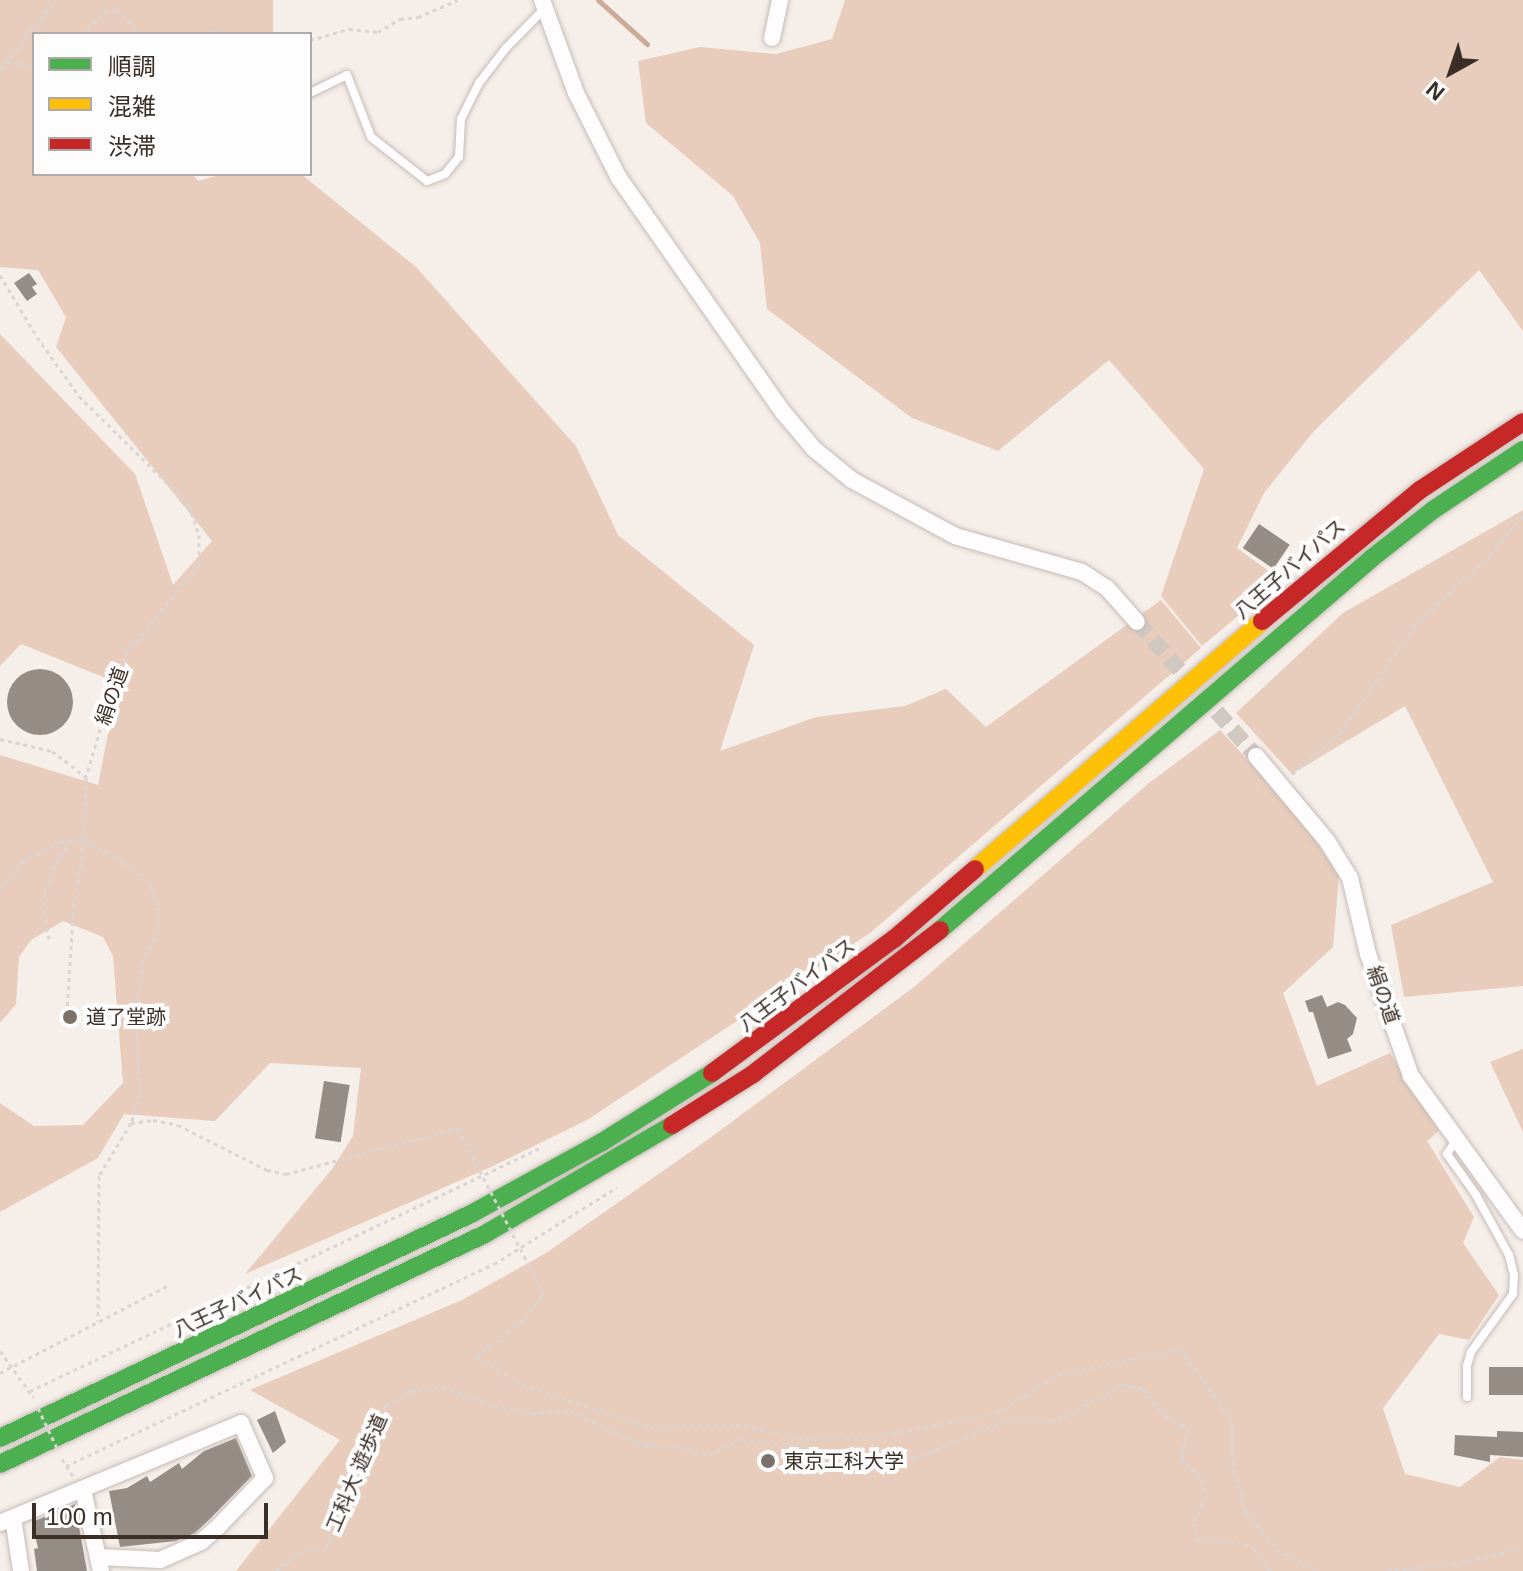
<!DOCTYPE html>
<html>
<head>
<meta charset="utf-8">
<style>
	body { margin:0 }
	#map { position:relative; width:1523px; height:1571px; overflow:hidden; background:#f6eee9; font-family:Helvetica,"Noto Sans JP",sans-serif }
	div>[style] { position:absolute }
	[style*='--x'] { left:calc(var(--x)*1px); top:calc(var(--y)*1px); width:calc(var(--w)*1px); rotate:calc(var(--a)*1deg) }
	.forest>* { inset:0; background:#e8ccbc }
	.stream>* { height:5px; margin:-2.5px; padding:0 2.5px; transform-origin:2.5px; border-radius:2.5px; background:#cbab98 }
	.building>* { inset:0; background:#958c86; transform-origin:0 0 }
	.round { border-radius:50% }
	.street-tunnel>* { height:16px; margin-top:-8px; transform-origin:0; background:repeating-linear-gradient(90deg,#d1c8c2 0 16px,transparent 0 24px) }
	.path>* { height:3px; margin-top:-1.5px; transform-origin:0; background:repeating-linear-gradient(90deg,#d8d5d4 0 4px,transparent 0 8px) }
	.roads { filter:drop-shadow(0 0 2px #c6bcb7) drop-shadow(0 0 2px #c6bcb7) }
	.lane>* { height:8px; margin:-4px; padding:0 4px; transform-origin:4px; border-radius:4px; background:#fefcfc }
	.street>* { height:16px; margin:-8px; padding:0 8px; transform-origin:8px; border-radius:8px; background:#fefcfc }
	.fast>* { height:18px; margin:-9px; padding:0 9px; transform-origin:9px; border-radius:9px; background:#4caf50 }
	.slow>* { height:18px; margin:-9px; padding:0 9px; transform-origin:9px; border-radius:9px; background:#ffc107 }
	.jam>* { height:18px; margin:-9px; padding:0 9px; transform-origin:9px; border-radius:9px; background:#c62828 }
	.path-bridge>* { height:3px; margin-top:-1.5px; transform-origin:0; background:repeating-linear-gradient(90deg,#d8d5d4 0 4px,transparent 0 8px) }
	.dots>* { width:22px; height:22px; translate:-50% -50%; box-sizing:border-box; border:4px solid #fdfdfd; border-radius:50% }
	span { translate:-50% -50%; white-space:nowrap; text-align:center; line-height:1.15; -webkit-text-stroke:8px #fdfdfd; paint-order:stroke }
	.street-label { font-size:20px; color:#3b2e26 }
	.poi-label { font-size:20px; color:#3b2e26 }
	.left { translate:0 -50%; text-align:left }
	.legend { position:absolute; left:32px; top:32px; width:280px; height:144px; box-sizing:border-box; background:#fdfdfd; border:2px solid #afaaa7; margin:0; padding:10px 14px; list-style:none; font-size:24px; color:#3b2e26 }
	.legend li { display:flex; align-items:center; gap:16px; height:40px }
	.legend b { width:40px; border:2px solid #afaaa7 }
	.north { position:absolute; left:1411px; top:32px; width:80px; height:80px; -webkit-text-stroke:6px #fdfdfd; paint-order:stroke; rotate:220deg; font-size:22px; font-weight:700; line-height:32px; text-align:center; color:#3b2e26 }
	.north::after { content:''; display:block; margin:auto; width:28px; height:36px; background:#3b2e26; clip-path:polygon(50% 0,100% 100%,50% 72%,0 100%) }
	.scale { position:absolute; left:32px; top:1503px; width:236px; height:36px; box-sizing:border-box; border:4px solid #3b2e26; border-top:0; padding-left:10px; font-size:24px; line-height:28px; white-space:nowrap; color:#3b2e26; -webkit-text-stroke:6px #fdfdfd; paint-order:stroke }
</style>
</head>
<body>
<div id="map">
	<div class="forest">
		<i style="clip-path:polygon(0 0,273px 0,273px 34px,34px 34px,34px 174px,193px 174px,198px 181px,223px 174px,301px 174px,416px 267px,576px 446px,618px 535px,754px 645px,720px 751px,816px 717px,905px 706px,946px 689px,986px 727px,1161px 600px,1201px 648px,870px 933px,587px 1120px,491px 1167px,245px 1274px,332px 1169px,353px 1136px,361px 1068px,270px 1063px,215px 1121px,124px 1114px,98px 1158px,0 1212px,0 1103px,34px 1126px,83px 1125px,123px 1083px,113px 956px,103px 937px,63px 921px,31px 940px,19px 957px,16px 1004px,0 1023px,0 755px,98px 785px,118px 683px,21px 644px,0 666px,0 334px,135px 474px,173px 585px,212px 541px,56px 347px,66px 317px,38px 270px,0 267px)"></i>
		<i style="clip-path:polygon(845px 0,1523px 0,1523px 331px,1479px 270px,1365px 381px,1313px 432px,1264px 493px,1237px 548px,1281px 580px,1202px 646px,1161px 596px,1204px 469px,1109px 360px,998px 451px,912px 418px,767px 309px,760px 243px,733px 196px,646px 123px,638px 61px,700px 47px,776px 54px,832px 39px)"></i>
		<i style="clip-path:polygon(1523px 510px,1523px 986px,1404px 997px,1391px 925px,1493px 882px,1405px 706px,1292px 774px,1236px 713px,1343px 613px)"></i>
		<i style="clip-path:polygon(1220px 730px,1297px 813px,1339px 876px,1333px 947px,1283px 993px,1317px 1086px,1390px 1053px,1439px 1131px,1427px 1141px,1474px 1217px,1463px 1243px,1499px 1295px,1469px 1340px,1439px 1334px,1383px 1408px,1405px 1474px,1460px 1487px,1500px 1457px,1523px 1460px,1523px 1571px,236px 1571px,340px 1440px,250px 1390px,462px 1300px,546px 1253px,710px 1138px,914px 987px,1149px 783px)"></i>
		<i style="clip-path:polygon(1523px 1049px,1523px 1132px,1490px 1062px)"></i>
	</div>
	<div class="stream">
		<i style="--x:598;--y:0;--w:66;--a:41.9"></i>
	</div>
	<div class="building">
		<i style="clip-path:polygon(29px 273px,37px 284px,32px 287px,37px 294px,27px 301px,14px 283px)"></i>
		<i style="left:1259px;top:524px;width:37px;height:29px;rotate:34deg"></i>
		<i class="round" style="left:7px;top:669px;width:66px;height:66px"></i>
		<i style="clip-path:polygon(1322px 995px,1327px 1007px,1338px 1002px,1345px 1005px,1357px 1018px,1353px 1034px,1347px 1039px,1352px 1051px,1328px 1059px,1313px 1012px,1309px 1012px,1305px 1001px)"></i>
		<i style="left:324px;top:1081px;width:26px;height:58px;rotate:9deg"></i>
		<i style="left:1489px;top:1367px;width:34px;height:28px"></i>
		<i style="clip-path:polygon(275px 1411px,286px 1442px,273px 1453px,257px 1420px)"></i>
		<i style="clip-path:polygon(1497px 1431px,1523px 1432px,1523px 1457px,1490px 1455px,1490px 1462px,1454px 1455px,1455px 1435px,1497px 1437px)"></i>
		<i style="clip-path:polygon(236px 1438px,252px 1476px,210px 1519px,195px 1533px,176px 1541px,120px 1547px,109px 1491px,127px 1488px,147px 1476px,150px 1482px,179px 1463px,182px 1469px,204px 1451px)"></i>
		<i style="clip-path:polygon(75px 1504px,87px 1571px,37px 1571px,34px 1549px,38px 1548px,32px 1522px)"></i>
	</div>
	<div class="street-tunnel">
		<i style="--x:1137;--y:622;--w:179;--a:48.4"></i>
	</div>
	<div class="path">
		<i style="--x:81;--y:34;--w:32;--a:-44"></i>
		<i style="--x:104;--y:12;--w:13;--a:-13"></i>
		<i style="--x:117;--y:9;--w:35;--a:45"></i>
		<i style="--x:200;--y:34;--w:10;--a:-17"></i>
		<i style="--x:210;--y:31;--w:31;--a:6"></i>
		<i style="--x:310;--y:40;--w:41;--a:-15.8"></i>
		<i style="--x:349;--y:29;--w:29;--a:6"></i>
		<i style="--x:378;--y:32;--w:26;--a:-31"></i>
		<i style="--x:400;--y:19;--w:18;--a:-6"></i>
		<i style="--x:418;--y:17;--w:43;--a:-23"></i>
		<i style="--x:7;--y:62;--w:27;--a:8"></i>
		<i style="--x:0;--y:69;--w:89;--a:-50.9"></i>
		<i style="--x:0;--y:275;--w:72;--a:59.2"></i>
		<i style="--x:37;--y:337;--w:72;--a:54.6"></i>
		<i style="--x:79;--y:396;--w:155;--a:44.7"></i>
		<i style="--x:189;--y:505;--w:32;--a:72"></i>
		<i style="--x:199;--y:535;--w:30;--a:90"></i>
		<i style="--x:199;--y:565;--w:112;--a:129.5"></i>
		<i style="--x:128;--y:651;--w:35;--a:114"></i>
		<i style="--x:114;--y:683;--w:98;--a:106.6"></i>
		<i style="--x:86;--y:777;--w:63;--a:91.8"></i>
		<i style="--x:84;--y:840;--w:46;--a:28.8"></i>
		<i style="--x:124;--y:862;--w:36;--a:42"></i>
		<i style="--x:151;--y:886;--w:22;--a:72"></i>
		<i style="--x:158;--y:907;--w:24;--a:90"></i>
		<i style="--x:158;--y:931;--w:34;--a:117"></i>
		<i style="--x:143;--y:961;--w:53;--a:98.7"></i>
		<i style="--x:135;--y:1013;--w:81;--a:86.5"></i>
		<i style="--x:140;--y:1094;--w:30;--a:107"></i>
		<i style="--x:131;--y:1123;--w:62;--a:121.1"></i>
		<i style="--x:99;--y:1176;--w:145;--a:90.4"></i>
		<i style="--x:0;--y:739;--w:53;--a:13"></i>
		<i style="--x:52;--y:751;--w:43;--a:37.4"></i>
		<i style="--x:1292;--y:774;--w:62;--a:-39.8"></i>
		<i style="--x:1340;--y:734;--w:130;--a:-55.7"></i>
		<i style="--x:1413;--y:627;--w:105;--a:-43.1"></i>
		<i style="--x:1490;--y:555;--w:52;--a:-50.5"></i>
		<i style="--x:0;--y:889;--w:35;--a:-51"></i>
		<i style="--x:22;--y:862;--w:44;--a:-27.1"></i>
		<i style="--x:61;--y:842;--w:23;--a:-5"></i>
		<i style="--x:84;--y:840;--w:75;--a:98.5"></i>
		<i style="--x:73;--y:914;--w:113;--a:93.5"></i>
		<i style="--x:49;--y:939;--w:26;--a:-101"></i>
		<i style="--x:44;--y:913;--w:22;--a:-87"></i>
		<i style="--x:45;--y:891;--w:30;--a:-70"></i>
		<i style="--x:55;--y:863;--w:29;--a:-54"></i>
		<i style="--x:131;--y:1123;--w:22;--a:-8"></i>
		<i style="--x:153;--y:1120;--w:25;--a:11"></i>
		<i style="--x:178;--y:1125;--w:100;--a:26.8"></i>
		<i style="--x:267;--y:1170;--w:19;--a:12"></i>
		<i style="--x:286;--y:1174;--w:178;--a:-15"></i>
		<i style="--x:458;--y:1128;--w:8;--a:67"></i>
		<i style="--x:539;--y:1284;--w:12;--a:76"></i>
		<i style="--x:542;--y:1296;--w:31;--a:128"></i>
		<i style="--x:523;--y:1320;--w:60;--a:141.8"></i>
		<i style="--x:476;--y:1357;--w:55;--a:30.8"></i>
		<i style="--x:523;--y:1385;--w:134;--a:18.3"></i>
		<i style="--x:650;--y:1427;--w:86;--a:-2"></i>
		<i style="--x:736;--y:1424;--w:71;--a:12.3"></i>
		<i style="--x:805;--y:1439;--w:64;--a:-0.9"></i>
		<i style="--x:869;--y:1438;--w:130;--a:-11.1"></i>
		<i style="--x:997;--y:1413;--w:73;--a:-32.2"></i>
		<i style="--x:1059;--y:1374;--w:124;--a:-11.7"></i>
		<i style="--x:1180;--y:1349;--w:88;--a:53.8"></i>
		<i style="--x:1232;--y:1420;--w:42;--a:90"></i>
		<i style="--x:1232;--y:1462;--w:52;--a:74.4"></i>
		<i style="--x:1246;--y:1512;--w:49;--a:50.8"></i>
		<i style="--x:1277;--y:1550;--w:48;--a:26"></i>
		<i style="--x:0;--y:1351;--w:57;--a:54.3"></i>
		<i style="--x:0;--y:1373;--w:188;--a:-27.5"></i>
		<i style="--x:30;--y:1391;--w:565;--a:-25.48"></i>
		<i style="--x:62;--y:1459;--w:20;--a:57"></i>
		<i style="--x:66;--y:1466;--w:473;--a:-25.3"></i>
		<i style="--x:494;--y:1264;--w:145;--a:-32"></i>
		<i style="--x:276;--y:1571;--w:30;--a:-40"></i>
		<i style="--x:299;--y:1552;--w:27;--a:-8"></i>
		<i style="--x:326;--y:1548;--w:79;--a:-69.3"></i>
		<i style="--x:354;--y:1474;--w:76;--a:-65.1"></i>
		<i style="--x:386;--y:1405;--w:28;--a:-30"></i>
		<i style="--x:410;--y:1391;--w:33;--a:-7"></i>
		<i style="--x:443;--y:1387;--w:54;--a:20.4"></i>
		<i style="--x:494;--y:1406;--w:39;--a:10"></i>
		<i style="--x:532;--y:1413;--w:38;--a:-3"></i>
		<i style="--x:570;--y:1411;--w:83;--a:25"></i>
		<i style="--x:645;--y:1446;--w:34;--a:2"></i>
		<i style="--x:679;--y:1447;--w:31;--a:15"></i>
		<i style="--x:709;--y:1455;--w:37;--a:-26"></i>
		<i style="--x:742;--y:1439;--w:154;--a:7.8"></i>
		<i style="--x:895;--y:1460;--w:25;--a:-9"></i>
		<i style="--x:920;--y:1456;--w:96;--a:-22.6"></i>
		<i style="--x:1009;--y:1419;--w:41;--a:2.8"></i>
		<i style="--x:1050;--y:1421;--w:14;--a:-17"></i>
		<i style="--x:1063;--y:1417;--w:68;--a:-28.8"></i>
		<i style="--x:1123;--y:1384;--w:21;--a:14"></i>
		<i style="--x:1143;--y:1389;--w:35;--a:50"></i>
		<i style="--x:1166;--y:1416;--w:26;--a:31"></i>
		<i style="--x:1188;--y:1429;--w:29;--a:104"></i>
		<i style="--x:1181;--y:1457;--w:31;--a:48"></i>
		<i style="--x:1202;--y:1480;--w:16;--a:75"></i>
		<i style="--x:1206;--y:1495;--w:30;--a:113"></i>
		<i style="--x:1194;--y:1523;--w:16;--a:79"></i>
		<i style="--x:1197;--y:1539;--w:48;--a:4.8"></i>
		<i style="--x:1245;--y:1543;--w:10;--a:29"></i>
		<i style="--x:1254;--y:1548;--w:28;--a:55"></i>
		<i style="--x:1387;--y:1571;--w:66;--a:-6.1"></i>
		<i style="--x:1453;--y:1564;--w:72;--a:-12.9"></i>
	</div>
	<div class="roads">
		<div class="lane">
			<i style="--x:310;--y:93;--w:41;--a:-25.9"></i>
			<i style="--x:347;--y:75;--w:66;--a:68.8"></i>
			<i style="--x:371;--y:137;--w:71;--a:38.2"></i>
			<i style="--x:427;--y:181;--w:19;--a:-21"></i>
			<i style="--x:445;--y:174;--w:22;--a:-51"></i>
			<i style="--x:459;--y:157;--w:38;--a:-87"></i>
			<i style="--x:461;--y:119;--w:40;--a:-63.4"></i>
			<i style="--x:479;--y:83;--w:44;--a:-52.4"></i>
			<i style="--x:506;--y:48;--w:54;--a:-45.7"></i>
			<i style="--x:1457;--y:1139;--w:18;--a:124"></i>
			<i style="--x:1447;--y:1154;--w:50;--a:54.7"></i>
			<i style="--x:1476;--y:1195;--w:68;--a:61.2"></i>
			<i style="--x:1509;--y:1255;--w:21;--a:76"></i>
			<i style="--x:1514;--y:1275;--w:19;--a:93"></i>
			<i style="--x:1513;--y:1294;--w:72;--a:125.9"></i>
			<i style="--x:1471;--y:1352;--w:15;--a:106"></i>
			<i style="--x:1467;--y:1366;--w:31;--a:90"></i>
		</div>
		<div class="street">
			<i style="--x:542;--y:0;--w:99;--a:69.9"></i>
			<i style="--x:576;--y:93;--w:95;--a:63.2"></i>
			<i style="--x:619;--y:178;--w:286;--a:55"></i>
			<i style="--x:783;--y:412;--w:48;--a:50"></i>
			<i style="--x:814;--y:449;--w:49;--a:39.2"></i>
			<i style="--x:852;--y:480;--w:117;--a:28.5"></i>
			<i style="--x:955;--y:536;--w:132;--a:15.8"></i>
			<i style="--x:1082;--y:572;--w:30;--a:33"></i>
			<i style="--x:1107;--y:588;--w:45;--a:48.6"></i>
			<i style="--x:772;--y:38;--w:39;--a:-78"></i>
			<i style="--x:1256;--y:756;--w:111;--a:50.1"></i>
			<i style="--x:1327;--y:841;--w:44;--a:58.1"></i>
			<i style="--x:1350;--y:878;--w:78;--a:76.7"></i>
			<i style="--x:1368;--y:954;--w:129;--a:70.6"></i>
			<i style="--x:1411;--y:1076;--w:191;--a:54.1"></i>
			<i style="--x:83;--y:1490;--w:83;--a:77.5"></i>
			<i style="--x:13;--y:1518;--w:54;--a:81.4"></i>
			<i style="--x:0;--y:1523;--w:261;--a:-22.5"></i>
			<i style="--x:241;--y:1423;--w:60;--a:66.4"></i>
			<i style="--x:265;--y:1478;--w:68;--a:133.8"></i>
			<i style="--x:218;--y:1527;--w:23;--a:139"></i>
			<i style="--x:201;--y:1542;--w:45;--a:156.3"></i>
			<i style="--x:160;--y:1560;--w:61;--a:-177.2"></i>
		</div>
		<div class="fast">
			<i style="--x:940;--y:930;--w:570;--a:-40.73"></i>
			<i style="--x:1372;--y:558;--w:78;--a:-38.2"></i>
			<i style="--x:1433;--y:510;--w:108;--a:-33.7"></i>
			<i style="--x:0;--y:1438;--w:522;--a:-25.44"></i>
			<i style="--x:471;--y:1214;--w:149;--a:-28.8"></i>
			<i style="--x:602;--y:1142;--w:130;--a:-32.1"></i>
			<i style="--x:0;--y:1464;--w:537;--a:-25.37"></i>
			<i style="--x:485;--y:1234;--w:216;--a:-30.2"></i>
		</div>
		<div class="slow">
			<i style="--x:975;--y:869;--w:379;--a:-40.8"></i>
		</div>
		<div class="jam">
			<i style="--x:1262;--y:621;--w:205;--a:-39.7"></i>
			<i style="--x:1420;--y:490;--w:123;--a:-33.4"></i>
			<i style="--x:712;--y:1073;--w:226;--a:-36.4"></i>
			<i style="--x:894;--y:939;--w:107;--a:-40.8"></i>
			<i style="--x:672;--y:1125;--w:96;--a:-32.2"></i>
			<i style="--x:753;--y:1074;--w:236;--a:-37.6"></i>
		</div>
	</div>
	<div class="path-bridge">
		<i style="--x:461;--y:1135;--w:168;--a:62.4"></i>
		<i style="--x:38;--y:1408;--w:44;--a:64.6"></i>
	</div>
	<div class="dots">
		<i style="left:70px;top:1017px;background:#7c716a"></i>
		<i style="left:768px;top:1461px;background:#7c716a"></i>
	</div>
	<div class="street-label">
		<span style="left:1290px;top:569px;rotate:-41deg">八王子バイパス</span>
		<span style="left:112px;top:696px;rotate:-71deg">絹の道</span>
		<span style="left:797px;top:985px;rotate:-37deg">八王子バイパス</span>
		<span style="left:1383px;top:995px;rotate:71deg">絹の道</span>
		<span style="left:238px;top:1302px;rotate:-25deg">八王子バイパス</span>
		<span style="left:357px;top:1473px;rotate:-67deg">工科大 遊歩道</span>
	</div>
	<div class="poi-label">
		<span class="left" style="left:86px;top:1017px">道了堂跡</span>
		<span class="left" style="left:784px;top:1461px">東京工科大学</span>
	</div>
	<ul class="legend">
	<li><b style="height:10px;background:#4caf50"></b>順調</li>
	<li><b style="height:10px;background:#ffc107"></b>混雑</li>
	<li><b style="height:10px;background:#c62828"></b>渋滞</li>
	</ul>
	<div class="north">N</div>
	<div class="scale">100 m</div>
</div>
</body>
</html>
